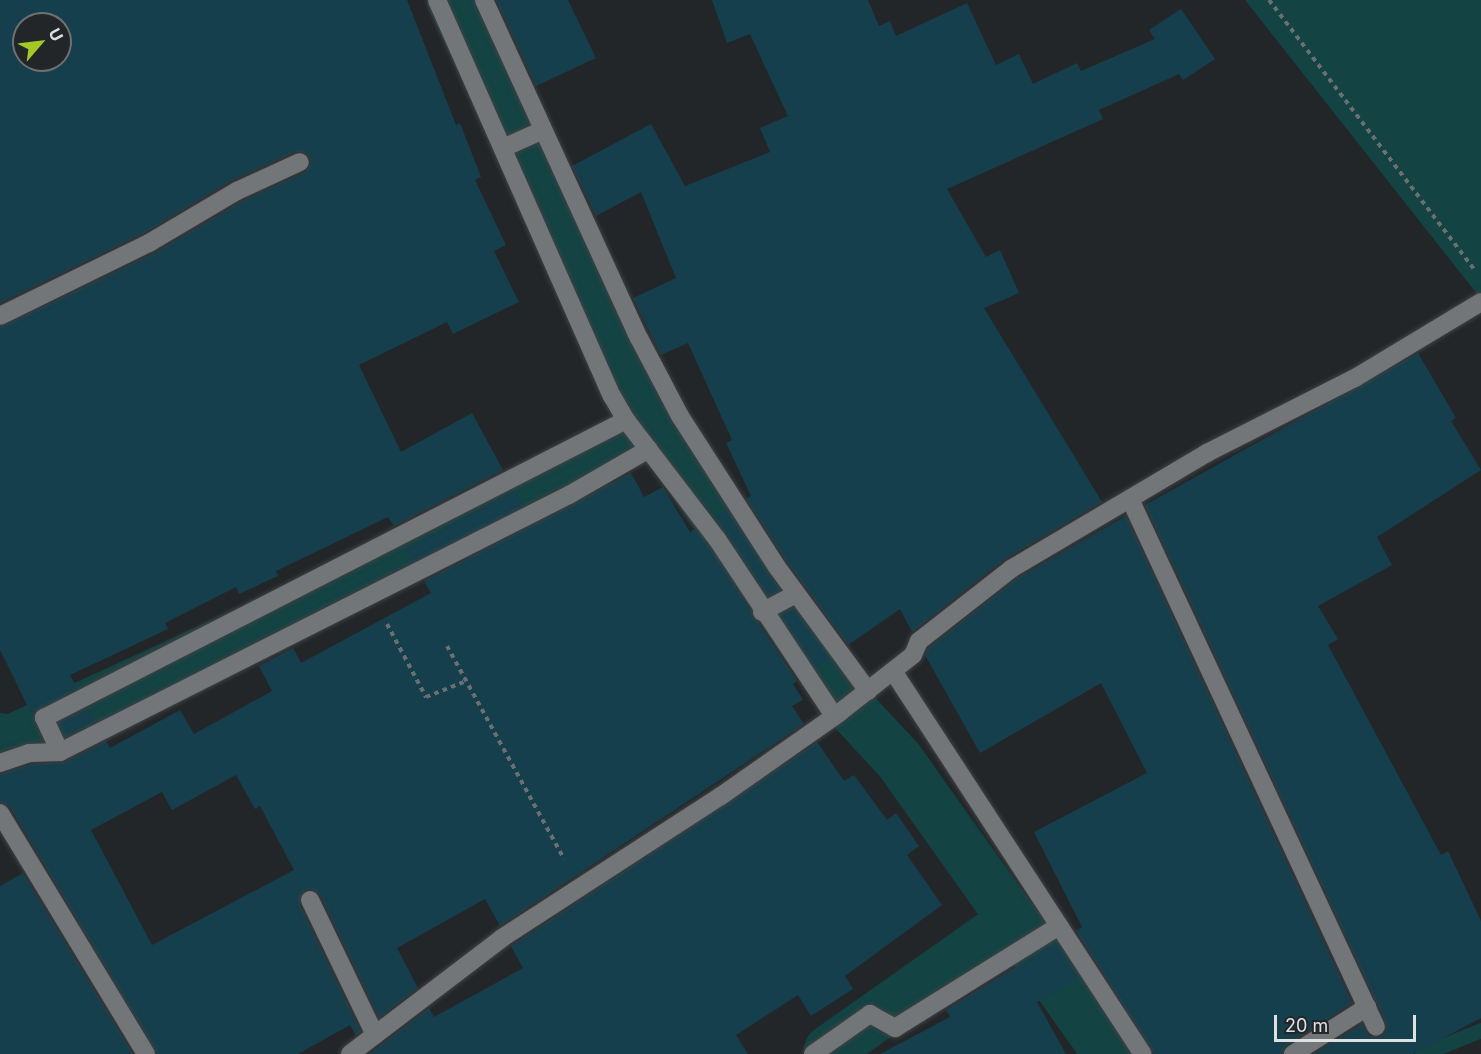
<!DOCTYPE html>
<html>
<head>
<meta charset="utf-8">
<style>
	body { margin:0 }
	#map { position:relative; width:1481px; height:1054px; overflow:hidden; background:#232629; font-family:Inter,sans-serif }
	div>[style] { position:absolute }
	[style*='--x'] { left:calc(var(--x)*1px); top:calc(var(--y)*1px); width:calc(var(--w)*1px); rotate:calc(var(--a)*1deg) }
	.water>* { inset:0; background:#134343 }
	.stream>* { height:15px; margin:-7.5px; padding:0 7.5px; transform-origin:7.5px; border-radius:7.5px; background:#134343 }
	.canal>* { height:50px; margin:-25px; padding:0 25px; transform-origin:25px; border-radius:25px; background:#134343 }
	.building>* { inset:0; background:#153f4c; transform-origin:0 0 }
	.path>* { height:4px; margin-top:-2px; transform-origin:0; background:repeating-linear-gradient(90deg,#6c6f72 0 4.5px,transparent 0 9px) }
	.roads { filter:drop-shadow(0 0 2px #3e4143) drop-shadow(0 0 2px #3e4143) }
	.minor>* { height:18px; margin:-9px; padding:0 9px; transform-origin:9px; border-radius:9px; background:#737679 }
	span { translate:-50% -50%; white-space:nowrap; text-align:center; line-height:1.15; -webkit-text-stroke:4.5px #232629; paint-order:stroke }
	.north { position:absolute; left:12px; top:12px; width:60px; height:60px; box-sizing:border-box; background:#232629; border:2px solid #6e7073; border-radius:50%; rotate:62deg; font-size:16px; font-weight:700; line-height:24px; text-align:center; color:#dee0e2 }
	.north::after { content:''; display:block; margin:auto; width:21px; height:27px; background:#a4c825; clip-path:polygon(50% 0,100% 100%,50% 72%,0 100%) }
	.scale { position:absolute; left:1274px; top:1015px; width:142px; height:27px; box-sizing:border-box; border:3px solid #dee0e2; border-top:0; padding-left:8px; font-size:18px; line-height:21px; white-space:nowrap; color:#dee0e2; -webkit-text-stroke:4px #232629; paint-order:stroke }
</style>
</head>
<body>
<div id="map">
	<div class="water">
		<i style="clip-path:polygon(1245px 0,1481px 0,1481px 299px)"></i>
	</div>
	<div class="stream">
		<i style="--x:1422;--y:1054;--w:64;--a:-22.1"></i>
	</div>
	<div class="canal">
		<i style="--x:452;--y:0;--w:472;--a:64.7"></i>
		<i style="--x:654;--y:427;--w:336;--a:55.2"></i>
		<i style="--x:846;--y:703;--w:78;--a:47.1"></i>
		<i style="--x:899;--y:760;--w:361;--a:54.6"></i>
		<i style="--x:0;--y:738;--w:11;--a:10"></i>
		<i style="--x:11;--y:740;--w:503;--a:-24.78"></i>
		<i style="--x:468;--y:529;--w:212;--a:-28.7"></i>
		<i style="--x:829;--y:1050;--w:225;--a:-35.2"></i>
	</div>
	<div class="building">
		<i style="clip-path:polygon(evenodd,0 0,407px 0,456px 125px,460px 123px,481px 177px,475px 180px,506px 245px,494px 251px,519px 302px,453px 334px,447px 322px,359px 365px,401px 452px,472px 413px,503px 470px,394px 526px,388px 517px,276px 571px,278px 576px,239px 594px,236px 587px,165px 623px,168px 629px,70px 675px,77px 688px,39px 708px,33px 717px,0 650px,0 327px,154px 253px,242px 201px,305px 172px,311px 162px,306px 153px,295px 152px,231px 181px,144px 233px,0 303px,0 0,24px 24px,60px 24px,60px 60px,24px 60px,24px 24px)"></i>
		<i style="clip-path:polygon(496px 0,568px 0,596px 58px,536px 86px)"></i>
		<i style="clip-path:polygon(712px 0,868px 0,879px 26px,890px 21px,896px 36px,967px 3px,996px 65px,1019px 54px,1033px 84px,1077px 63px,1081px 71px,1155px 39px,1149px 30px,1181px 9px,1215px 59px,1183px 80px,1179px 74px,1099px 110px,1103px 119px,947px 189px,986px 257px,1000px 250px,1019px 293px,984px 308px,1102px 502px,1005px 559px,912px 632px,900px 609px,848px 645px,786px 561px,746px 499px,751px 496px,726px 443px,732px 440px,688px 343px,661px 355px,633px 298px,676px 278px,641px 192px,596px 216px,572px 166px,651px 124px,685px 186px,770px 152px,760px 128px,788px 116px,750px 34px,727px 43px)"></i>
		<i style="clip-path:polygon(1418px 353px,1456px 418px,1451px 421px,1481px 470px,1377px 537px,1392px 565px,1318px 606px,1338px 639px,1328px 645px,1441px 855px,1448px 851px,1481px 921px,1481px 1018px,1413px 1054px,1314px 1054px,1362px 1024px,1369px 1036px,1380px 1037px,1385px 1033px,1386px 1023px,1145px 505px)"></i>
		<i style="clip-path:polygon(evenodd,631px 473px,644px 497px,663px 487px,690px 532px,695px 529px,708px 546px,797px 681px,793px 684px,803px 700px,792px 706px,804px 724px,500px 926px,485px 899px,397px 948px,418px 988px,379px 1018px,320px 895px,311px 889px,305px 890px,300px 905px,361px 1032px,356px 1036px,350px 1025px,298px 1054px,157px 1054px,10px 807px,0 802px,0 774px,31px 764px,64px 762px,106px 741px,110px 748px,180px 710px,194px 734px,272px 691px,259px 666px,293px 648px,301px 663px,431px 593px,424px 581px,631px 473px,236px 775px,255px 809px,260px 806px,294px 870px,152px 945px,91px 830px,162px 792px,172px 810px,236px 775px)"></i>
		<i style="left:514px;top:490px;width:18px;height:123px;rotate:61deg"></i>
		<i style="clip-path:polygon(727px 510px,768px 573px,780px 590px,768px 596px,715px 517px)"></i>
		<i style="clip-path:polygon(1126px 516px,1352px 1003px,1287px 1045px,1282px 1054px,1154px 1054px,1076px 931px,1082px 927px,1034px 832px,1147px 773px,1101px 683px,980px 753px,925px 655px,928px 648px,1017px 578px)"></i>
		<i style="clip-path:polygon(793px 608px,830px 658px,816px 668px,781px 615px)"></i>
		<i style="left:88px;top:708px;width:16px;height:33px;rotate:63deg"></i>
		<i style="clip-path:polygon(817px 742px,844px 781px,854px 775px,887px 820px,896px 813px,919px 846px,907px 855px,942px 905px,845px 976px,853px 989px,811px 1016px,798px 995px,736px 1035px,748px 1054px,369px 1054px,429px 1008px,434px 1017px,523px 968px,511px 946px)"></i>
		<i style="clip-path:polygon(23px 873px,133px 1054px,0 1054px,0 886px)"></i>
		<i style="clip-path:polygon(1056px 942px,1080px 978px,1037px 1002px,1066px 1054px,880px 1054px,950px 1017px,946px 1010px)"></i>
	</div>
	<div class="path">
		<i style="--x:1269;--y:0;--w:338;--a:52.7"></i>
		<i style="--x:387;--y:624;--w:83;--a:61.9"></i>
		<i style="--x:426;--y:697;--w:43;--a:-21.8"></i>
		<i style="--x:447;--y:646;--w:243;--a:61.2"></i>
	</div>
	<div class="roads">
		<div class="minor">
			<i style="--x:437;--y:0;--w:433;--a:66.2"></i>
			<i style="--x:612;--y:396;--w:28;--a:60"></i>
			<i style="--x:626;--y:420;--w:150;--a:52.6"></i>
			<i style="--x:717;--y:539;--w:212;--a:56.5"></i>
			<i style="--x:484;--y:0;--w:372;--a:65.4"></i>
			<i style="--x:639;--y:338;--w:88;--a:62.3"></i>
			<i style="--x:680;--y:416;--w:179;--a:57.3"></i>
			<i style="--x:777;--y:567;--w:154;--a:53.7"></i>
			<i style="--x:503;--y:148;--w:44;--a:-24.2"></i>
			<i style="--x:0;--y:316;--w:166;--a:-26.1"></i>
			<i style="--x:149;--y:243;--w:102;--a:-30.6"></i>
			<i style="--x:237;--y:191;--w:69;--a:-24.7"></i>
			<i style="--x:1130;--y:499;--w:582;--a:65.02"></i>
			<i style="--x:762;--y:612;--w:38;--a:-28"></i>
			<i style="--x:893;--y:671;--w:457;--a:56.9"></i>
			<i style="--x:60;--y:752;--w:38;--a:-115"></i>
			<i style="--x:44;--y:718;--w:654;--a:-27.11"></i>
			<i style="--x:0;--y:763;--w:31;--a:-19"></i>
			<i style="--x:29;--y:753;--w:31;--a:-2"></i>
			<i style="--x:60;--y:752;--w:570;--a:-26.79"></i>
			<i style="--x:569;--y:495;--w:92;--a:-29.9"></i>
			<i style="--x:0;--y:813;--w:282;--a:58.8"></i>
			<i style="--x:310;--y:900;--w:150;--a:64.3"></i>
			<i style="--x:350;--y:1054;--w:191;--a:-37.3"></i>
			<i style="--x:502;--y:938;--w:261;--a:-33"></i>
			<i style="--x:721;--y:796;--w:144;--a:-35.1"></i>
			<i style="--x:839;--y:713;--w:94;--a:-38.1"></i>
			<i style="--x:913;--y:655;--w:15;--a:-67"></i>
			<i style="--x:919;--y:641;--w:117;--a:-38"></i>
			<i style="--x:1011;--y:569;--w:228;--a:-30.6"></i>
			<i style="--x:1207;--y:453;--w:166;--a:-26.9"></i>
			<i style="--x:1355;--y:378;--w:147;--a:-31.1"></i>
			<i style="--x:813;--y:1054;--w:70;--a:-35.1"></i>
			<i style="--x:870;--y:1014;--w:29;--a:29"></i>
			<i style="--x:895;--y:1028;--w:193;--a:-31.9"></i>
			<i style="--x:1293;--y:1054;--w:88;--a:-32.4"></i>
		</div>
	</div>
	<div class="north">U</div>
	<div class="scale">20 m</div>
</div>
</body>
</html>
